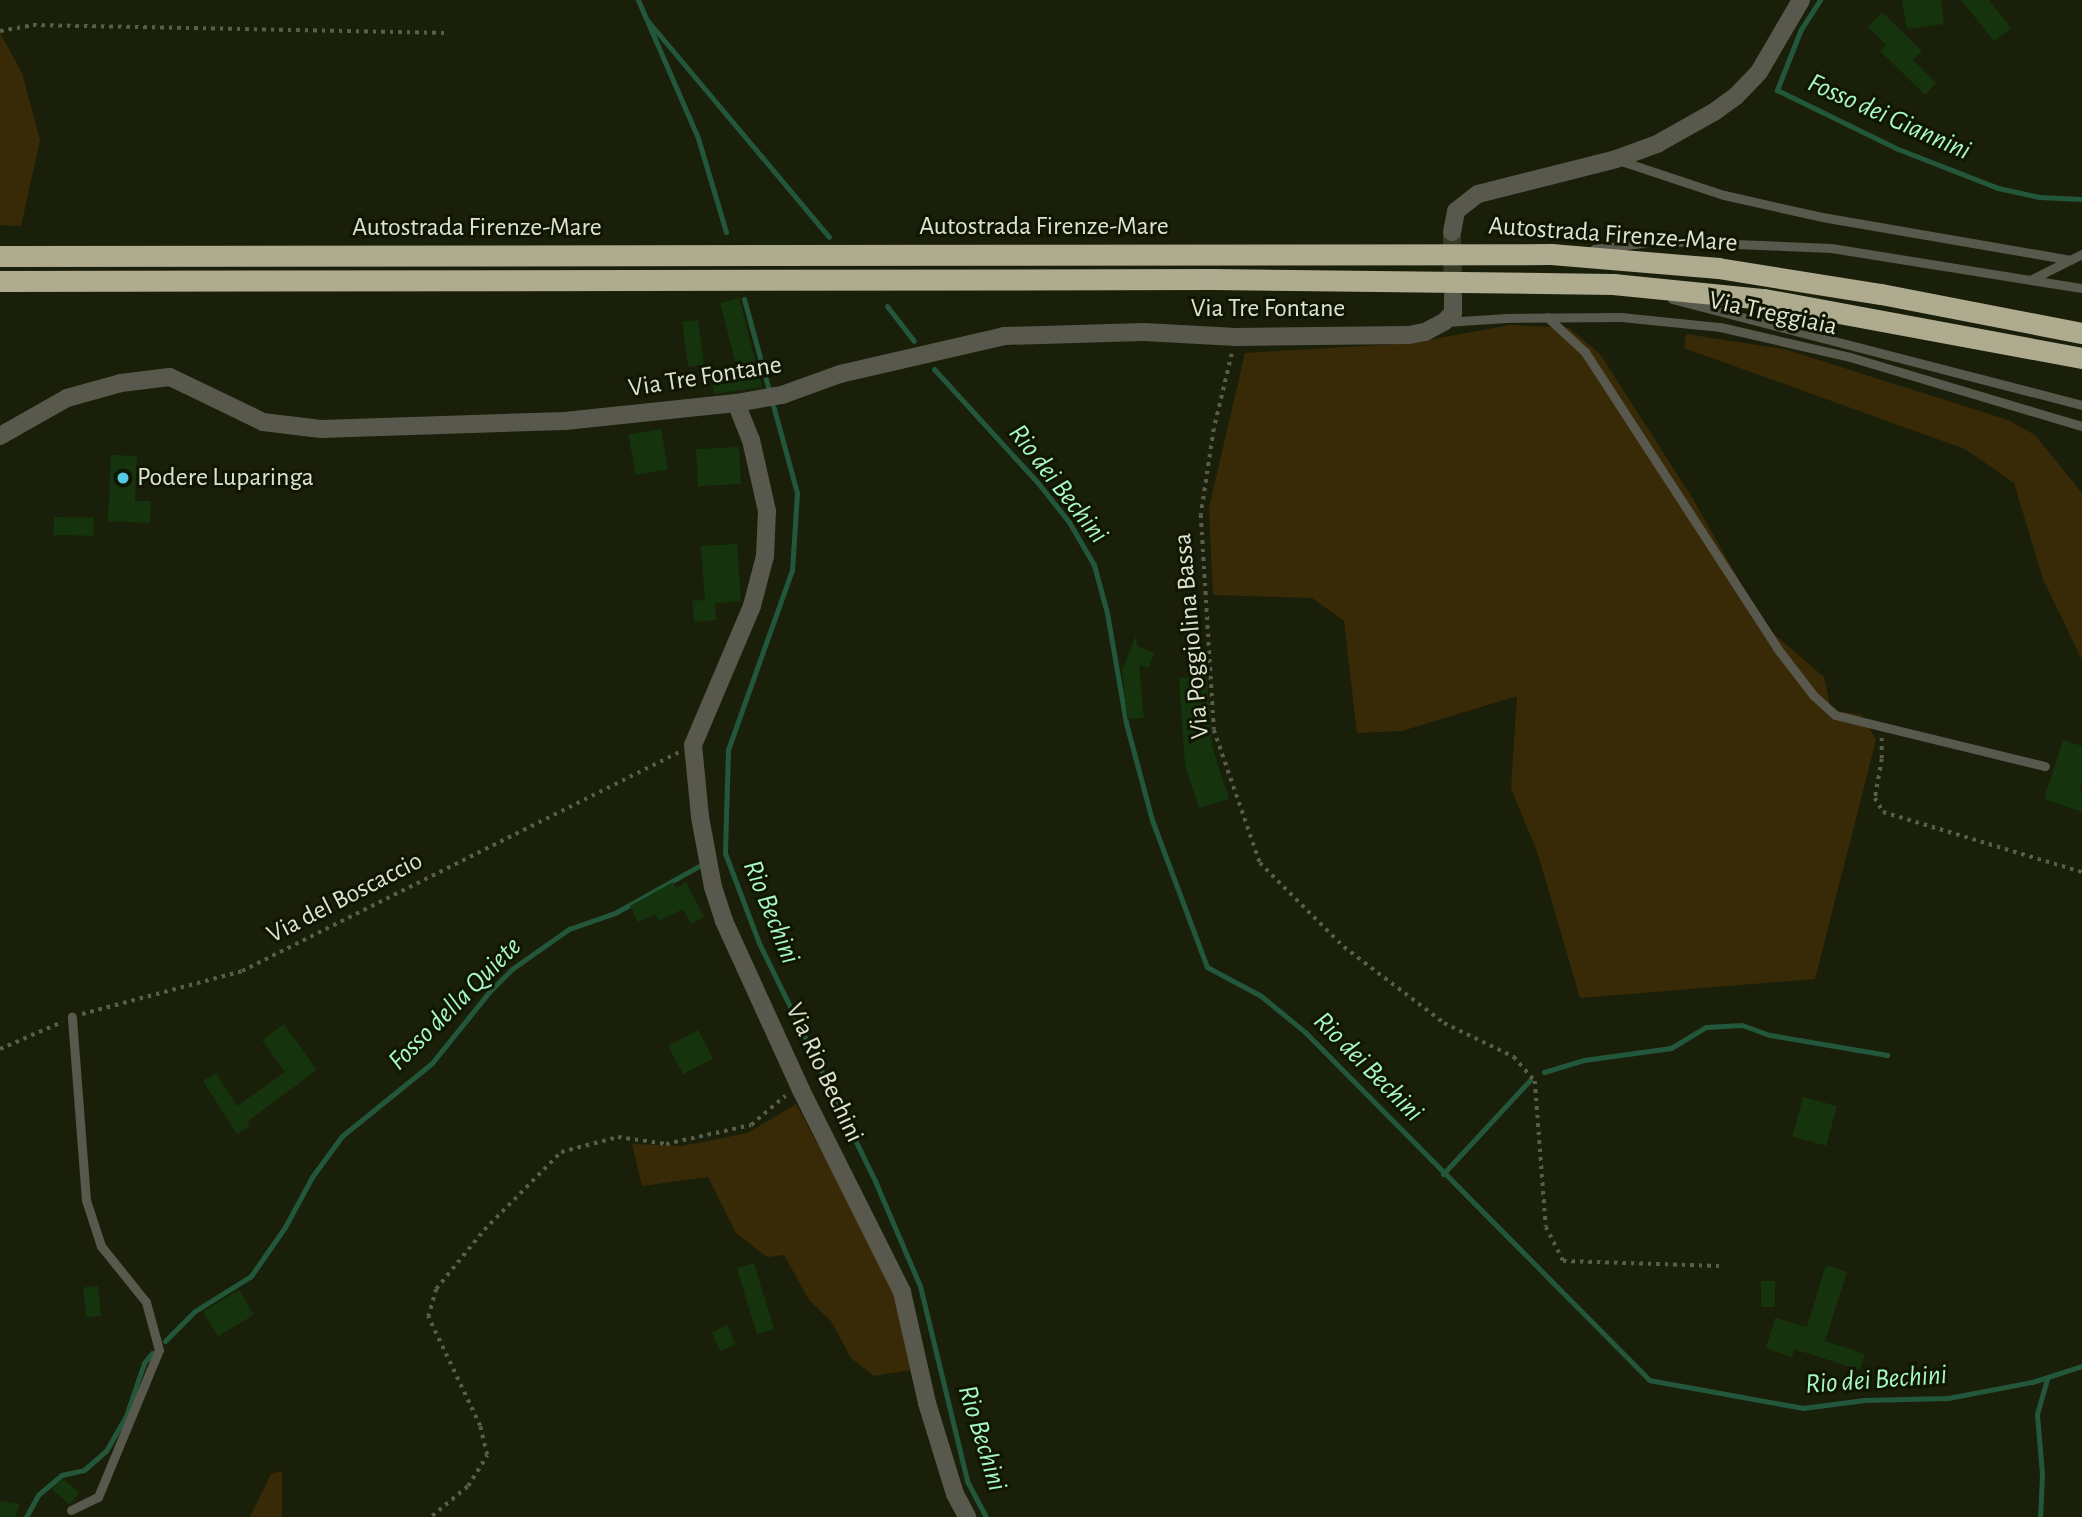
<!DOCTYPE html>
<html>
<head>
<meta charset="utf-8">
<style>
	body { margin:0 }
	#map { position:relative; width:2082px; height:1517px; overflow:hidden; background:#1a1f09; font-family:"Alegreya Sans",sans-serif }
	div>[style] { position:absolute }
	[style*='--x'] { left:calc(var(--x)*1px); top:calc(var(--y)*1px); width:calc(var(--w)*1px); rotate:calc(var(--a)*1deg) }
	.green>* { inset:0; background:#392a07 }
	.stream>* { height:5px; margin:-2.5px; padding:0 2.5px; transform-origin:2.5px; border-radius:2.5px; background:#23573b }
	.building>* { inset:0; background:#15340d; transform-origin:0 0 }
	.minor-tunnel>* { height:18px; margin-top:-9px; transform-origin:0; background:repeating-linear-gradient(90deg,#373c27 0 18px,transparent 0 27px) }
	.path>* { height:3.5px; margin-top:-1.75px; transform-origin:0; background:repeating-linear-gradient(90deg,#595e4a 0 3.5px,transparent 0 8.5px) }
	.service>* { height:9px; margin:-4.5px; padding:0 4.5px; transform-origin:4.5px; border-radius:4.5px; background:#59584d }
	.minor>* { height:18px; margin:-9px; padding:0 9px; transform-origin:9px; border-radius:9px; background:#59584d }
	.motorway>* { height:21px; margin:-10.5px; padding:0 10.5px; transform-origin:10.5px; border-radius:10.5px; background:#aeab8f }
	.dots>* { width:19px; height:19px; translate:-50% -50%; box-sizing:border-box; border:4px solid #111602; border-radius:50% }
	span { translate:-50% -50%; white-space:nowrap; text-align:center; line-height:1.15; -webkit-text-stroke:6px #111602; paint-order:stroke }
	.street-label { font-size:26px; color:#dde2d4 }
	.poi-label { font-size:26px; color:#dde2d4 }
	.left { translate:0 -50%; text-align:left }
	.water-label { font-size:28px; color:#a7f8c8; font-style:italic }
</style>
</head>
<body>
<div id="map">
	<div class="green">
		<i style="clip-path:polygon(0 33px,22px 73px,40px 140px,21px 226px,0 225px)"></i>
		<i style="clip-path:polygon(1510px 325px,1569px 328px,1600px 354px,1693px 499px,1765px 626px,1824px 677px,1831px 710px,1861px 715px,1876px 740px,1815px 979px,1580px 998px,1537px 851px,1511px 789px,1517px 696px,1402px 731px,1357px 733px,1344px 621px,1312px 598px,1213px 595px,1209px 508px,1245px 353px,1412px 343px)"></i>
		<i style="clip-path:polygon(1686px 334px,1784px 349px,2008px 420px,2035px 435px,2082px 493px,2082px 660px,2043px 579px,2014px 483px,1965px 449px,1684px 348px)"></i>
		<i style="clip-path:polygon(796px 1104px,892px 1284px,910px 1370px,874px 1376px,851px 1358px,831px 1321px,809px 1300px,784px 1255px,767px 1257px,736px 1233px,708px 1177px,642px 1186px,632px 1144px,682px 1146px,748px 1133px)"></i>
		<i style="clip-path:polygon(282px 1471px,282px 1517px,250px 1517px,271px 1474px)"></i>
	</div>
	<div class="stream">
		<i style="--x:638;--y:0;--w:150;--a:66.5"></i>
		<i style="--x:698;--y:138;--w:98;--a:73.4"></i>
		<i style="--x:1820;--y:0;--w:35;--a:123"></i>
		<i style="--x:1801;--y:29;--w:66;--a:111.5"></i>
		<i style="--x:1777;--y:90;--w:135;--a:26"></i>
		<i style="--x:1898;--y:149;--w:107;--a:21.3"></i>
		<i style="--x:1998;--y:188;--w:42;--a:12.4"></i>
		<i style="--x:2039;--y:197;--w:43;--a:2.7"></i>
		<i style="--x:647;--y:20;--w:283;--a:50"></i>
		<i style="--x:744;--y:299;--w:201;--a:74.7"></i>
		<i style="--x:797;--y:493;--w:77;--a:93.7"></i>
		<i style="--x:792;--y:570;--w:191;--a:109.6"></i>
		<i style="--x:728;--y:750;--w:103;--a:91.7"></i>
		<i style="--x:725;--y:853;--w:96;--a:69.3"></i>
		<i style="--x:759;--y:943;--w:265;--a:64"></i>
		<i style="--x:875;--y:1181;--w:114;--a:66.8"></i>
		<i style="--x:920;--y:1286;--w:201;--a:76.4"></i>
		<i style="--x:967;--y:1481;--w:41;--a:62.2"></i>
		<i style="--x:887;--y:306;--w:44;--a:52.4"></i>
		<i style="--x:934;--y:369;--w:154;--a:47.6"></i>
		<i style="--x:1038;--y:483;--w:50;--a:51.5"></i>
		<i style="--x:1069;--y:522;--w:50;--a:59.8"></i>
		<i style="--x:1094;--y:565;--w:50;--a:74.8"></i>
		<i style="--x:1107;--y:613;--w:112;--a:80.2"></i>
		<i style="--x:1126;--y:723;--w:100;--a:75"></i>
		<i style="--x:1152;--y:820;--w:157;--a:69.5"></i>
		<i style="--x:1207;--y:967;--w:61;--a:28.2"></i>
		<i style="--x:1261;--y:996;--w:57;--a:39.3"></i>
		<i style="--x:1305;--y:1032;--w:489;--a:45.3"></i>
		<i style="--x:1649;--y:1380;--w:157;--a:10.3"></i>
		<i style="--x:1803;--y:1408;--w:62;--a:-7.5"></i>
		<i style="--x:1864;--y:1400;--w:84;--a:-1.4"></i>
		<i style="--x:1948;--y:1398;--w:86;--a:-10.8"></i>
		<i style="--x:2032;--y:1382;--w:52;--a:-17.7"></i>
		<i style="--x:1544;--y:1072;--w:42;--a:-16.7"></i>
		<i style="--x:1584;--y:1060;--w:88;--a:-7.9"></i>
		<i style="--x:1671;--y:1048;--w:41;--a:-31"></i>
		<i style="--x:1706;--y:1027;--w:36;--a:-3"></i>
		<i style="--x:1742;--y:1025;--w:30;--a:20"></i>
		<i style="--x:1770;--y:1035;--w:119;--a:9.7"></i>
		<i style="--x:1443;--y:1174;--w:128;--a:-47.2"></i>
		<i style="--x:165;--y:1341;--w:42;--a:-45"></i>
		<i style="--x:195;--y:1311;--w:66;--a:-32"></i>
		<i style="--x:251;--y:1276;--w:60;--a:-55.2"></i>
		<i style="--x:285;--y:1227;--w:57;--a:-61.6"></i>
		<i style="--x:312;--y:1177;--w:51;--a:-53.8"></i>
		<i style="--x:342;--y:1136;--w:116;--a:-39"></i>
		<i style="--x:432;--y:1063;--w:91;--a:-51.2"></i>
		<i style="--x:489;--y:992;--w:33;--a:-45"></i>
		<i style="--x:512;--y:969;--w:70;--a:-35.1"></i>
		<i style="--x:569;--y:929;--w:49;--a:-19.2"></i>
		<i style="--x:615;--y:913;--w:96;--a:-29.2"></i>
		<i style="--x:26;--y:1517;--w:26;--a:-61"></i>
		<i style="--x:39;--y:1494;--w:30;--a:-40"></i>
		<i style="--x:62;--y:1475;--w:23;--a:-13"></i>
		<i style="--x:84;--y:1470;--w:29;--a:-41"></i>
		<i style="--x:106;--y:1451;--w:40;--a:-60.3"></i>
		<i style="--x:126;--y:1416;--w:56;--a:-71.2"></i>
		<i style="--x:144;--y:1363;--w:13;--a:-51"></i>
		<i style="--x:2040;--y:1517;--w:43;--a:-87.3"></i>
		<i style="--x:2042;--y:1474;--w:60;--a:-94.8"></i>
		<i style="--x:2037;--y:1414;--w:37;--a:-74"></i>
	</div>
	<div class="building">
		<i style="clip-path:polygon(1902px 0,1941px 0,1944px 24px,1907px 29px)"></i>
		<i style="clip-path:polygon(1961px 0,1989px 0,2011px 28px,1994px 41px)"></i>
		<i style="clip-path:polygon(1882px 12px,1922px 51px,1913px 60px,1936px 83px,1925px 95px,1880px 51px,1886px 45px,1868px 27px)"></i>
		<i style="clip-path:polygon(739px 298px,762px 387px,714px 394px,712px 378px,739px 376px,720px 303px)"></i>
		<i style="left:698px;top:320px;width:45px;height:16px;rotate:82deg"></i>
		<i style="left:661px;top:429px;width:41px;height:33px;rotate:80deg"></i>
		<i style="left:739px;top:447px;width:37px;height:43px;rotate:87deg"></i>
		<i style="clip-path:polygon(111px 455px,137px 456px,135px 501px,151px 501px,150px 523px,108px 521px)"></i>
		<i style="left:54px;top:517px;width:40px;height:18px;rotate:1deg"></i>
		<i style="clip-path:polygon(737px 544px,741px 601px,715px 603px,716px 620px,694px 622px,692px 601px,705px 600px,701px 546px)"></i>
		<i style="clip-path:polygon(1136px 636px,1137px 646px,1154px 653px,1148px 668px,1139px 664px,1144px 718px,1127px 719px,1122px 670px)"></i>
		<i style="clip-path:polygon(1207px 677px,1212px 746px,1229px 799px,1199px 808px,1185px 765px,1179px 678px)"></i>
		<i style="clip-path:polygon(2063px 740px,2082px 746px,2082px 780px,2079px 791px,2082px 792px,2082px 812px,2044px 799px)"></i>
		<i style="clip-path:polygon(673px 882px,676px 888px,686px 882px,704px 917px,691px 924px,683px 909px,659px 921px,655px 914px,638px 922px,630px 906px)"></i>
		<i style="clip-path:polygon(284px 1024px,317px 1070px,247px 1122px,250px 1126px,237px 1134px,203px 1081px,216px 1073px,237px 1106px,285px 1072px,262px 1040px)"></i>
		<i style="left:698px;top:1030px;width:32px;height:34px;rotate:62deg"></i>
		<i style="left:1803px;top:1097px;width:35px;height:41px;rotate:15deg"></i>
		<i style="left:754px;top:1263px;width:69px;height:18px;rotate:73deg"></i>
		<i style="clip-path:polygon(1826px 1265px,1847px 1272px,1825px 1341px,1865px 1354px,1860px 1370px,1794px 1349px,1792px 1357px,1766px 1348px,1775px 1318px,1807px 1327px)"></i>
		<i style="left:1761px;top:1281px;width:14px;height:26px"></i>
		<i style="left:98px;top:1286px;width:30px;height:15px;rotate:84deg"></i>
		<i style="left:239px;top:1290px;width:29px;height:42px;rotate:59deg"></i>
		<i style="left:727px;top:1325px;width:21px;height:17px;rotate:65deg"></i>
		<i style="left:62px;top:1478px;width:23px;height:15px;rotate:41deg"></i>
		<i style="clip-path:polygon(0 1501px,19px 1504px,16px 1517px,0 1517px)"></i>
	</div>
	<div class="minor-tunnel">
		<i style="--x:1452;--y:232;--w:61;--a:89.1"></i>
	</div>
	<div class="path">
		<i style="--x:0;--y:31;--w:34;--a:-10"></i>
		<i style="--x:33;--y:25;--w:416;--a:1.1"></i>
		<i style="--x:1232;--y:354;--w:77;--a:103.5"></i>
		<i style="--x:1214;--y:429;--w:87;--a:98.6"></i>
		<i style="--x:1201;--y:515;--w:215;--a:86.5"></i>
		<i style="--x:1214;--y:730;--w:141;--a:70.9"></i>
		<i style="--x:1260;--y:863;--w:119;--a:45"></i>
		<i style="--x:1344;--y:947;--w:126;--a:37.2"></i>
		<i style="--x:1444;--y:1023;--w:78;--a:25.9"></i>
		<i style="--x:1514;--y:1057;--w:32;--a:49"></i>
		<i style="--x:1535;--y:1081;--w:146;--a:85.7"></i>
		<i style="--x:1546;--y:1227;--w:38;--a:63"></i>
		<i style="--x:1563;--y:1261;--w:157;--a:1.8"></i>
		<i style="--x:1882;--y:738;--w:21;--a:90"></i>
		<i style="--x:1882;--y:759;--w:40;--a:100"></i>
		<i style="--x:1875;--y:798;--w:16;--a:60"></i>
		<i style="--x:1883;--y:812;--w:208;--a:16.8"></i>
		<i style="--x:82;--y:1014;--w:166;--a:-15"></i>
		<i style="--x:242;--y:971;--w:489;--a:-26.6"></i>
		<i style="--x:0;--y:1049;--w:68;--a:-23.5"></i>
		<i style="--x:432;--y:1516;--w:47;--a:-39.8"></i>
		<i style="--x:468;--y:1486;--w:36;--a:-58"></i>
		<i style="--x:487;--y:1455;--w:30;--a:-104"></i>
		<i style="--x:480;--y:1426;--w:121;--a:-115.5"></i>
		<i style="--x:428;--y:1317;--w:29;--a:-74"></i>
		<i style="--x:436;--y:1289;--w:76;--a:-50.9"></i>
		<i style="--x:484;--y:1230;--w:110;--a:-45.4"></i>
		<i style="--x:561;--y:1152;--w:59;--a:-14.7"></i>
		<i style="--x:618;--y:1137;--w:49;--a:8.3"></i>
		<i style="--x:666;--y:1144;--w:87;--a:-12.6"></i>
		<i style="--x:751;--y:1125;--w:45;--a:-40.5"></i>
	</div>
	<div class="service">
		<i style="--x:1621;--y:161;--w:108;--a:18.3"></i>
		<i style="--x:1724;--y:195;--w:100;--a:12.7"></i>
		<i style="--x:1822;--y:217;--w:252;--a:9.8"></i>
		<i style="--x:1594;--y:249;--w:65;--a:-7"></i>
		<i style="--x:1659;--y:241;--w:172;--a:2.3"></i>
		<i style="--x:1831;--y:248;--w:254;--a:9.1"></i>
		<i style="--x:2030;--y:280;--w:58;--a:-26.6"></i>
		<i style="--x:1672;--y:299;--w:423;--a:14.5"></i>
		<i style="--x:1547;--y:317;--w:52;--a:42.6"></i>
		<i style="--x:1585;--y:352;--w:353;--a:57"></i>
		<i style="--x:1777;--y:648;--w:59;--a:52.5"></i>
		<i style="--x:1813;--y:695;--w:30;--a:42"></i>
		<i style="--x:1835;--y:715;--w:216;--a:13.7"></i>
		<i style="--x:1446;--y:322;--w:60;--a:-3.8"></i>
		<i style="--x:1506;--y:318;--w:115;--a:-0.5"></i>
		<i style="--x:1621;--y:317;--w:100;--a:5.8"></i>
		<i style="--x:1720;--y:327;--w:133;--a:13"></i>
		<i style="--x:1850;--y:357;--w:242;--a:16.6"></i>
		<i style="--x:71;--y:1510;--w:30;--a:-26"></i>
		<i style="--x:98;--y:1497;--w:159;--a:-67.5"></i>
		<i style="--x:159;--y:1350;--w:50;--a:-105.2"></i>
		<i style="--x:146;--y:1302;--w:72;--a:-128.8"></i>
		<i style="--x:101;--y:1246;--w:48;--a:-108.1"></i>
		<i style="--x:86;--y:1200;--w:184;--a:-94.4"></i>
	</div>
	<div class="minor">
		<i style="--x:1452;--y:232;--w:21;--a:-79"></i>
		<i style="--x:1456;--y:211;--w:28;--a:-38"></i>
		<i style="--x:1478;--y:194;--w:142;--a:-14.2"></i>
		<i style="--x:1616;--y:159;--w:44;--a:-20.1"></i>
		<i style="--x:1657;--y:144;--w:65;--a:-29.3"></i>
		<i style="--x:1714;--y:112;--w:27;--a:-36"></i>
		<i style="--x:1736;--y:96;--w:33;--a:-46"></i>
		<i style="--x:1759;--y:72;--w:83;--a:-59.7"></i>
		<i style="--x:736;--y:403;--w:40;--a:68"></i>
		<i style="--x:751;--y:440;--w:73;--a:77.3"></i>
		<i style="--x:767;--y:511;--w:45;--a:92.5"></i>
		<i style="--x:765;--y:556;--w:52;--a:104.6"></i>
		<i style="--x:752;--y:606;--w:151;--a:113"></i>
		<i style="--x:693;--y:745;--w:72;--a:84.4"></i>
		<i style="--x:700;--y:817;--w:71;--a:79.5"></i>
		<i style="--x:713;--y:887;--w:36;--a:72"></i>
		<i style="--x:724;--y:921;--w:186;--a:65.5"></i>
		<i style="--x:801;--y:1090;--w:226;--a:63.4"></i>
		<i style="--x:902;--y:1292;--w:114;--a:77.3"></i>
		<i style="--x:927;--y:1403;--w:95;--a:72.9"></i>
		<i style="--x:955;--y:1494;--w:26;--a:62"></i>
		<i style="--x:0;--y:436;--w:77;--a:-29.6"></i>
		<i style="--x:67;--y:398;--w:56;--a:-15.5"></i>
		<i style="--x:121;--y:383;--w:49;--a:-7"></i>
		<i style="--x:170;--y:377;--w:103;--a:25.8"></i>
		<i style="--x:263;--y:422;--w:58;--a:6.9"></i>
		<i style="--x:321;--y:429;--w:244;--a:-1.9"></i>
		<i style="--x:565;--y:421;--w:172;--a:-6"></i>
		<i style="--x:736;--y:403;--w:47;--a:-9.9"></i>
		<i style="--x:782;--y:395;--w:62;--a:-19.9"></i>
		<i style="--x:840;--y:374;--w:168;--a:-13"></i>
		<i style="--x:1004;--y:336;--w:140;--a:-1.6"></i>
		<i style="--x:1144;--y:332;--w:92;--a:3.1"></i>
		<i style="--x:1236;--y:337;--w:173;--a:-0.7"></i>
		<i style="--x:1409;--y:335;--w:16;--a:-11"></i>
		<i style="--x:1425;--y:332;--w:21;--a:-28"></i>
		<i style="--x:1444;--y:322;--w:13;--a:-45"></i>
		<i style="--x:1453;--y:313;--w:17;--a:-90"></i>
	</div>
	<div class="motorway">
		<i style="--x:0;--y:256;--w:1551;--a:-0.07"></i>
		<i style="--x:1551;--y:254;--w:168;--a:4.8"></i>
		<i style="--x:1718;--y:268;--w:165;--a:9.1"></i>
		<i style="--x:1881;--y:294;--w:205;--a:11"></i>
		<i style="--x:0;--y:281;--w:1213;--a:-0.09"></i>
		<i style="--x:1213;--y:279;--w:400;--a:0.7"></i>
		<i style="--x:1613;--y:284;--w:152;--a:5.7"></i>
		<i style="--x:1764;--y:299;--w:323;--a:10.5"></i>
	</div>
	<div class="dots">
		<i style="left:123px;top:478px;background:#55cae0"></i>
	</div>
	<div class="street-label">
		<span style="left:1044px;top:227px">Autostrada Firenze-Mare</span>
		<span style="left:477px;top:228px">Autostrada Firenze-Mare</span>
		<span style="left:1613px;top:235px;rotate:4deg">Autostrada Firenze-Mare</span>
		<span style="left:1268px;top:309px">Via Tre Fontane</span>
		<span style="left:1773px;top:314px;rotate:12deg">Via Treggiaia</span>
		<span style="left:705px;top:377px;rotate:-9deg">Via Tre Fontane</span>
		<span style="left:1192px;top:636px;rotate:-95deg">Via Poggiolina Bassa</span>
		<span style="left:345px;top:898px;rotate:-27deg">Via del Boscaccio</span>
		<span style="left:824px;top:1073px;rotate:65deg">Via Rio Bechini</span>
	</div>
	<div class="poi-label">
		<span class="left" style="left:137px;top:478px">Podere Luparinga</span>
	</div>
	<div class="water-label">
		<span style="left:1889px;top:117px;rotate:24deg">Fosso dei Giannini</span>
		<span style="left:1058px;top:484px;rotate:52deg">Rio dei Bechini</span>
		<span style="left:771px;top:912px;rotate:68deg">Rio Bechini</span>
		<span style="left:455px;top:1004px;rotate:-45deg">Fosso della Quiete</span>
		<span style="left:1368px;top:1067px;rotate:45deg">Rio dei Bechini</span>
		<span style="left:1876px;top:1380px;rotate:-4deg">Rio dei Bechini</span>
		<span style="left:982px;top:1438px;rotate:73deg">Rio Bechini</span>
	</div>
</div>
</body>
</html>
